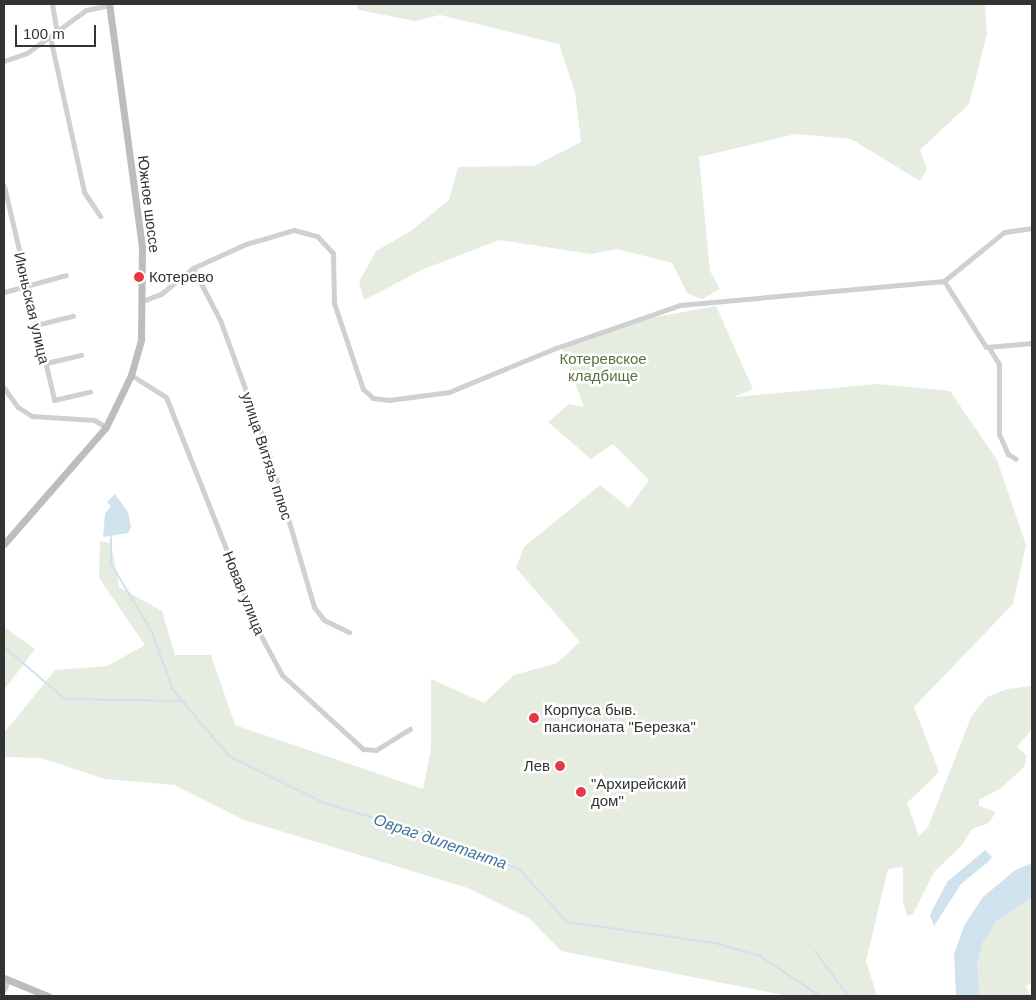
<!DOCTYPE html>
<html>
<head>
<meta charset="utf-8">
<style>
	body { margin:0 }
	#map { position:relative; width:1036px; height:1000px; overflow:hidden; background:#fff; font-family:Arial,sans-serif }
	div>[style] { position:absolute }
	[style*='--x'] { left:calc(var(--x)*1px); top:calc(var(--y)*1px); width:calc(var(--w)*1px); rotate:calc(var(--a)*1deg) }
	.green>* { inset:0; background:#e6ecdf }
	.water>* { inset:0; background:#cfe2ee }
	.stream>* { height:2px; margin:-1px; padding:0 1px; transform-origin:1px; border-radius:1px; background:#cfe2ee }
	.minor>* { height:5px; margin:-2.5px; padding:0 2.5px; transform-origin:2.5px; border-radius:2.5px; background:#d0d0d0 }
	.secondary>* { height:7px; margin:-3.5px; padding:0 3.5px; transform-origin:3.5px; border-radius:3.5px; background:#bdbdbd }
	.dots>* { width:14px; height:14px; translate:-50% -50%; box-sizing:border-box; border:2px solid #fff; border-radius:50% }
	span { translate:-50% -50%; white-space:nowrap; text-align:center; line-height:1.15; -webkit-text-stroke:5px #fff; paint-order:stroke }
	.street-label { font-size:15px; color:#333 }
	.poi-label { font-size:15px; color:#333 }
	.left { translate:0 -50%; text-align:left }
	.right { translate:-100% -50%; text-align:right }
	.park-label { font-size:15px; color:#56703f }
	.water-label { font-size:16px; color:#3f7597; font-style:italic }
	.frame { position:absolute; inset:0; border:5px solid #333; pointer-events:none }
	.scale { position:absolute; left:15px; top:25px; width:81px; height:22px; box-sizing:border-box; border:2px solid #333; border-top:0; padding-left:6px; font-size:15px; line-height:18px; white-space:nowrap; color:#333; -webkit-text-stroke:4px #fff; paint-order:stroke }
</style>
</head>
<body>
<div id="map">
	<div class="green">
		<i style="clip-path:polygon(355px 4px,985px 4px,987px 34px,969px 104px,920px 150px,927px 169px,920px 181px,851px 139px,796px 134px,699px 157px,710px 271px,720px 289px,702px 299px,687px 293px,672px 263px,617px 249px,591px 254px,499px 240px,424px 269px,364px 300px,359px 282px,376px 251px,411px 231px,449px 200px,458px 167px,534px 166px,581px 142px,575px 92px,559px 44px,440px 15px,415px 21px,359px 10px)"></i>
		<i style="clip-path:polygon(716px 306px,753px 389px,734px 397px,878px 384px,950px 391px,997px 460px,1026px 545px,1013px 604px,914px 707px,939px 772px,907px 803px,919px 836px,928px 827px,972px 715px,987px 697px,1007px 689px,1032px 686px,1032px 729px,1017px 747px,1026px 755px,1025px 766px,1000px 789px,979px 800px,979px 806px,996px 812px,989px 823px,972px 829px,962px 845px,934px 872px,913px 914px,907px 916px,903px 902px,903px 867px,888px 869px,866px 961px,877px 996px,788px 996px,561px 951px,529px 918px,468px 888px,244px 820px,175px 785px,105px 779px,41px 758px,4px 757px,4px 733px,55px 670px,107px 666px,145px 645px,99px 578px,100px 541px,111px 543px,119px 587px,162px 611px,175px 655px,211px 655px,235px 725px,423px 789px,431px 749px,431px 679px,484px 703px,514px 675px,557px 663px,580px 642px,516px 568px,524px 547px,600px 485px,629px 508px,649px 480px,613px 444px,591px 459px,548px 422px,569px 404px,584px 407px,562px 348px,645px 319px)"></i>
		<i style="clip-path:polygon(4px 627px,35px 649px,4px 690px)"></i>
		<i style="clip-path:polygon(1032px 897px,1032px 983px,1025px 986px,1031px 996px,980px 996px,977px 964px,983px 940px,997px 921px)"></i>
	</div>
	<div class="water">
		<i style="clip-path:polygon(115px 494px,128px 512px,131px 527px,128px 533px,103px 537px,105px 514px,111px 506px,107px 502px)"></i>
		<i style="clip-path:polygon(985px 850px,992px 857px,988px 862px,961px 884px,934px 926px,930px 915px,947px 882px)"></i>
		<i style="clip-path:polygon(1032px 863px,1032px 897px,997px 921px,983px 941px,977px 964px,980px 996px,956px 996px,954px 954px,965px 924px,983px 897px,1014px 871px)"></i>
	</div>
	<div class="stream">
		<i style="--x:111;--y:537;--w:27;--a:90"></i>
		<i style="--x:111;--y:564;--w:77;--a:58.8"></i>
		<i style="--x:151;--y:630;--w:64;--a:69.9"></i>
		<i style="--x:173;--y:690;--w:87;--a:49.7"></i>
		<i style="--x:229;--y:756;--w:104;--a:26.3"></i>
		<i style="--x:322;--y:802;--w:144;--a:17.4"></i>
		<i style="--x:459;--y:845;--w:66;--a:22.3"></i>
		<i style="--x:520;--y:870;--w:70;--a:47.9"></i>
		<i style="--x:567;--y:922;--w:149;--a:8.1"></i>
		<i style="--x:715;--y:943;--w:47;--a:16.1"></i>
		<i style="--x:760;--y:956;--w:72;--a:33.7"></i>
		<i style="--x:4;--y:647;--w:80;--a:40.4"></i>
		<i style="--x:65;--y:699;--w:120;--a:1"></i>
		<i style="--x:815;--y:951;--w:56;--a:53.7"></i>
	</div>
	<div class="minor">
		<i style="--x:52;--y:4;--w:28;--a:80"></i>
		<i style="--x:50;--y:37;--w:159;--a:77.6"></i>
		<i style="--x:84;--y:192;--w:29;--a:56"></i>
		<i style="--x:4;--y:61;--w:24;--a:-19"></i>
		<i style="--x:27;--y:53;--w:73;--a:-36.1"></i>
		<i style="--x:86;--y:10;--w:24;--a:-12"></i>
		<i style="--x:4;--y:186;--w:220;--a:76.8"></i>
		<i style="--x:54;--y:400;--w:37;--a:-13"></i>
		<i style="--x:193;--y:268;--w:59;--a:62.6"></i>
		<i style="--x:220;--y:320;--w:143;--a:69.9"></i>
		<i style="--x:269;--y:454;--w:159;--a:73.6"></i>
		<i style="--x:314;--y:607;--w:16;--a:52"></i>
		<i style="--x:324;--y:620;--w:28;--a:26"></i>
		<i style="--x:944;--y:281;--w:78;--a:57.5"></i>
		<i style="--x:986;--y:347;--w:46;--a:-5"></i>
		<i style="--x:4;--y:292;--w:64;--a:-15.3"></i>
		<i style="--x:145;--y:300;--w:17;--a:-21"></i>
		<i style="--x:161;--y:294;--w:41;--a:-39.1"></i>
		<i style="--x:193;--y:268;--w:58;--a:-24.4"></i>
		<i style="--x:246;--y:244;--w:50;--a:-16.3"></i>
		<i style="--x:294;--y:230;--w:24;--a:15"></i>
		<i style="--x:317;--y:236;--w:23;--a:47"></i>
		<i style="--x:333;--y:253;--w:50;--a:88.9"></i>
		<i style="--x:334;--y:303;--w:91;--a:71.4"></i>
		<i style="--x:363;--y:389;--w:13;--a:42"></i>
		<i style="--x:373;--y:398;--w:16;--a:7"></i>
		<i style="--x:389;--y:400;--w:61;--a:-7.6"></i>
		<i style="--x:449;--y:392;--w:116;--a:-22.4"></i>
		<i style="--x:556;--y:348;--w:131;--a:-19.1"></i>
		<i style="--x:680;--y:305;--w:265;--a:-5.2"></i>
		<i style="--x:944;--y:281;--w:77;--a:-39.2"></i>
		<i style="--x:1004;--y:232;--w:28;--a:-8"></i>
		<i style="--x:36;--y:325;--w:38;--a:-14"></i>
		<i style="--x:989;--y:348;--w:19;--a:58"></i>
		<i style="--x:999;--y:364;--w:70;--a:90"></i>
		<i style="--x:999;--y:434;--w:22;--a:66"></i>
		<i style="--x:1008;--y:454;--w:9;--a:32"></i>
		<i style="--x:46;--y:363;--w:36;--a:-13"></i>
		<i style="--x:131;--y:375;--w:41;--a:32.2"></i>
		<i style="--x:166;--y:397;--w:255;--a:68.4"></i>
		<i style="--x:260;--y:634;--w:47;--a:61.8"></i>
		<i style="--x:282;--y:675;--w:110;--a:42.4"></i>
		<i style="--x:363;--y:749;--w:13;--a:4"></i>
		<i style="--x:376;--y:750;--w:40;--a:-32"></i>
		<i style="--x:4;--y:388;--w:24;--a:54"></i>
		<i style="--x:18;--y:407;--w:17;--a:33"></i>
		<i style="--x:32;--y:416;--w:62;--a:3.7"></i>
		<i style="--x:94;--y:420;--w:14;--a:30"></i>
		<i style="--x:4;--y:990;--w:11;--a:-68"></i>
	</div>
	<div class="secondary">
		<i style="--x:4;--y:544;--w:155;--a:-48.9"></i>
		<i style="--x:106;--y:427;--w:58;--a:-64.3"></i>
		<i style="--x:131;--y:375;--w:37;--a:-74"></i>
		<i style="--x:141;--y:339;--w:92;--a:-89.4"></i>
		<i style="--x:142;--y:247;--w:245;--a:-97.7"></i>
		<i style="--x:4;--y:978;--w:48;--a:22.2"></i>
	</div>
	<div class="dots">
		<i style="left:139px;top:277px;background:#e63946"></i>
		<i style="left:534px;top:718px;background:#e63946"></i>
		<i style="left:560px;top:766px;background:#e63946"></i>
		<i style="left:581px;top:792px;background:#e63946"></i>
	</div>
	<div class="street-label">
		<span style="left:149px;top:204px;rotate:83deg">Южное шоссе</span>
		<span style="left:32px;top:308px;rotate:77deg">Июньская улица</span>
		<span style="left:267px;top:456px;rotate:72deg">улица Витязь плюс</span>
		<span style="left:244px;top:593px;rotate:68deg">Новая улица</span>
	</div>
	<div class="poi-label">
		<span class="left" style="left:149px;top:277px">Котерево</span>
		<span class="left" style="left:544px;top:718px">Корпуса быв.<br>пансионата "Березка"</span>
		<span class="right" style="left:550px;top:766px">Лев</span>
		<span class="left" style="left:591px;top:792px">"Архирейский<br>дом"</span>
	</div>
	<div class="park-label">
		<span style="left:603px;top:367px">Котеревское<br>кладбище</span>
	</div>
	<div class="water-label">
		<span style="left:440px;top:842px;rotate:19deg">Овраг дилетанта</span>
	</div>
	<div class="frame"></div>
	<div class="scale">100 m</div>
</div>
</body>
</html>
